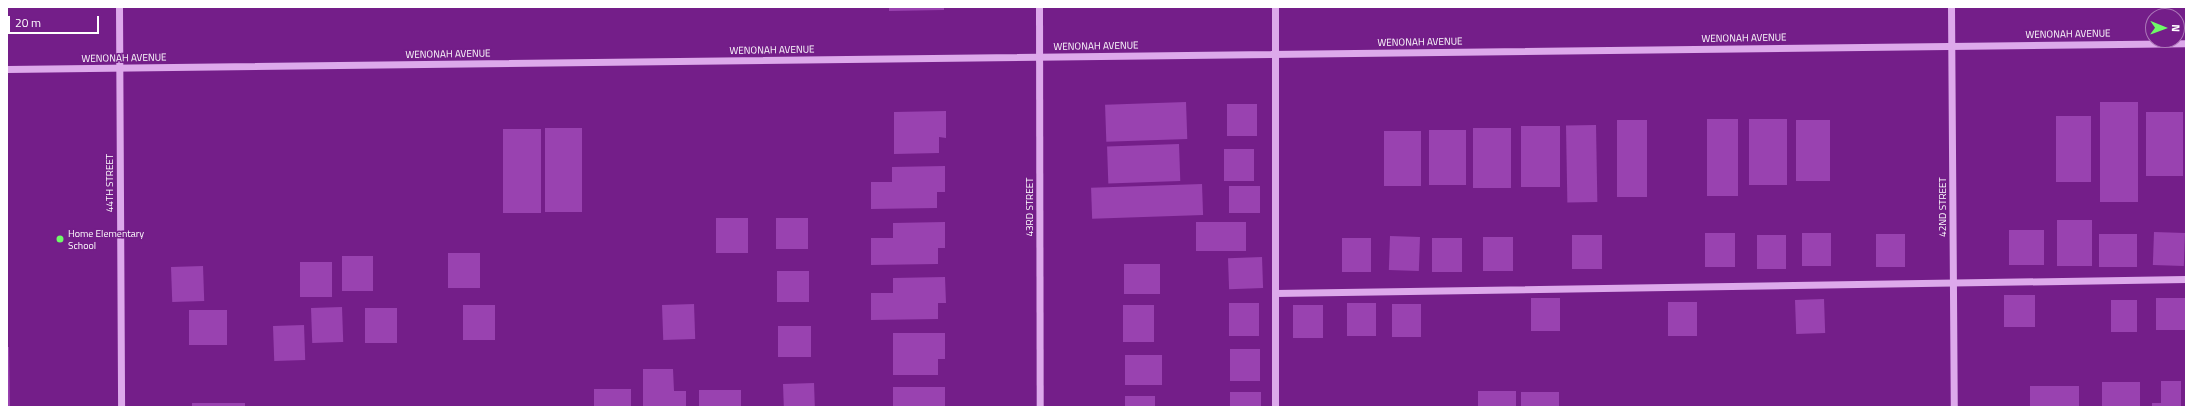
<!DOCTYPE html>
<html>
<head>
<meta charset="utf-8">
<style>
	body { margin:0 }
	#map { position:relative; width:2193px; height:414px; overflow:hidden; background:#741e89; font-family:"Titillium Web",sans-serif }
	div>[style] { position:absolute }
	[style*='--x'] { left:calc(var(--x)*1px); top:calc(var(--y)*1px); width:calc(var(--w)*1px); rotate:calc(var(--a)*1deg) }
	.building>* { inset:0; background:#9942b0; transform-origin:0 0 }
	.minor>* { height:7px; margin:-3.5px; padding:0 3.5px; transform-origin:3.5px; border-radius:3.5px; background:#dda9eb }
	.dots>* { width:11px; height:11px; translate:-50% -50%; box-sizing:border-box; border:2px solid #741e89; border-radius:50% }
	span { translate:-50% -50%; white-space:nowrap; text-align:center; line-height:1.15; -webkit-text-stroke:3px #741e89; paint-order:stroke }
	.street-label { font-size:10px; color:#fff }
	.poi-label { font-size:10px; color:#fff }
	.left { translate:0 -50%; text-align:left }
	.frame { position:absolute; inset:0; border:8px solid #fff; pointer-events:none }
	.north { position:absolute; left:2145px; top:8px; width:40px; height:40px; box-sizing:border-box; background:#741e89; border:1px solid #ac78b8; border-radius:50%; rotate:91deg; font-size:11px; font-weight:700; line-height:16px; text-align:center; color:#fff }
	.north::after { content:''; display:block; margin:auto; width:14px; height:18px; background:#6ffa68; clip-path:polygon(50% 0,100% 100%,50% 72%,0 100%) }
	.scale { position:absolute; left:8px; top:16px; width:91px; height:18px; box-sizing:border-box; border:2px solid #fff; border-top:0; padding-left:5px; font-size:12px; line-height:14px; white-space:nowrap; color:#fff; -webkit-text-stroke:3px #741e89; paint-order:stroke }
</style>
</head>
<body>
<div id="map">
	<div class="building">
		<i style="clip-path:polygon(889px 7px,944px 7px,944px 10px,889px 11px)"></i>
		<i style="left:1186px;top:102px;width:37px;height:81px;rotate:88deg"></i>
		<i style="left:2100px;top:102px;width:38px;height:100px"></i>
		<i style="left:1227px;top:104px;width:30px;height:32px"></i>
		<i style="clip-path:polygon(946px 111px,946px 138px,939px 137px,939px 153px,894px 154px,894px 112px)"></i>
		<i style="left:2146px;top:112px;width:37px;height:64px"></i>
		<i style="left:2056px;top:116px;width:35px;height:66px"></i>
		<i style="left:1707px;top:119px;width:31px;height:77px"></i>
		<i style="left:1749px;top:119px;width:38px;height:66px"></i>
		<i style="left:1617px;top:120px;width:30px;height:77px"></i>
		<i style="left:1830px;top:120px;width:61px;height:34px;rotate:90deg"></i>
		<i style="left:1596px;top:125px;width:77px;height:30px;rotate:89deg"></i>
		<i style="left:1521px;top:126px;width:39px;height:61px"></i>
		<i style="left:545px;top:128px;width:37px;height:84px"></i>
		<i style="left:1473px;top:128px;width:38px;height:60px"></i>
		<i style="left:503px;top:129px;width:38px;height:84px"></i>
		<i style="left:1429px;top:130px;width:37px;height:55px"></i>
		<i style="left:1421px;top:131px;width:55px;height:37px;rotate:90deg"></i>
		<i style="left:1179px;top:144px;width:37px;height:72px;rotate:88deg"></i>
		<i style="left:1224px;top:149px;width:30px;height:32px"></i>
		<i style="clip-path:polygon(945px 166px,945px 192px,937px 192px,937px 208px,871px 209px,871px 182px,892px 182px,892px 167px)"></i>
		<i style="left:1202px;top:184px;width:31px;height:111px;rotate:88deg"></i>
		<i style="left:1229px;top:186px;width:31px;height:27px"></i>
		<i style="left:716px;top:218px;width:32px;height:35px"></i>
		<i style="left:808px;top:218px;width:31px;height:32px;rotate:90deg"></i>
		<i style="left:2092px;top:220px;width:46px;height:35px;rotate:90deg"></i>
		<i style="clip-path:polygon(945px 222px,945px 248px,938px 248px,938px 264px,871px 265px,871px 238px,893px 238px,893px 223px)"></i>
		<i style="left:1196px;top:222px;width:50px;height:29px"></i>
		<i style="left:2009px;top:230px;width:35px;height:35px"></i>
		<i style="left:2154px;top:232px;width:31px;height:33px;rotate:2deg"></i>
		<i style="left:1735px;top:233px;width:34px;height:30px;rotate:90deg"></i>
		<i style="left:1802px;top:233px;width:29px;height:33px"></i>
		<i style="left:1876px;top:234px;width:29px;height:33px"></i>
		<i style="left:2099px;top:234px;width:38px;height:33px"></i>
		<i style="left:1572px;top:235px;width:30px;height:34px"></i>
		<i style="left:1757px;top:235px;width:29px;height:34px"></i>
		<i style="left:1420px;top:237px;width:34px;height:30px;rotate:92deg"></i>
		<i style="left:1513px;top:237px;width:34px;height:30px;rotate:90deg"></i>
		<i style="left:1371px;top:238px;width:34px;height:29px;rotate:90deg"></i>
		<i style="left:1432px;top:238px;width:30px;height:34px"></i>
		<i style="left:448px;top:253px;width:32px;height:35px"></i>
		<i style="left:342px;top:256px;width:31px;height:35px"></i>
		<i style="left:1262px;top:257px;width:31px;height:34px;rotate:88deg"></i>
		<i style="left:332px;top:262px;width:35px;height:32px;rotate:90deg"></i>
		<i style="left:1124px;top:264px;width:36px;height:30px"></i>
		<i style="left:203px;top:266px;width:35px;height:32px;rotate:88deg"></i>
		<i style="left:809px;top:271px;width:31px;height:32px;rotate:90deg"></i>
		<i style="clip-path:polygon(945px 277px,946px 303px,938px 303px,938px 319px,871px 320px,871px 293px,893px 293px,893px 278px)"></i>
		<i style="left:2004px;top:295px;width:31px;height:32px"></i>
		<i style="left:1531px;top:298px;width:29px;height:33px"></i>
		<i style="left:2156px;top:298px;width:30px;height:32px"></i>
		<i style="left:1824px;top:299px;width:34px;height:29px;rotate:88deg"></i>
		<i style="left:2111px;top:300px;width:26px;height:32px"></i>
		<i style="left:1668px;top:302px;width:29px;height:34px"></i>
		<i style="left:1259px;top:303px;width:33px;height:30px;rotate:90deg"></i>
		<i style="left:1347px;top:303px;width:29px;height:33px"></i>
		<i style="left:694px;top:304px;width:35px;height:32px;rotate:88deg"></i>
		<i style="left:1392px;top:304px;width:29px;height:33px"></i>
		<i style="left:463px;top:305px;width:32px;height:35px"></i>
		<i style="left:1123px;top:305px;width:31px;height:37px"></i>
		<i style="left:1323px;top:305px;width:33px;height:30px;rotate:90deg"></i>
		<i style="left:342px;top:307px;width:35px;height:31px;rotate:88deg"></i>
		<i style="left:365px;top:308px;width:32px;height:35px"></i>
		<i style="left:189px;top:310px;width:38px;height:35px"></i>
		<i style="left:304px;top:325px;width:35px;height:31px;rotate:88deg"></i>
		<i style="left:811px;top:326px;width:31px;height:33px;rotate:90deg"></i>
		<i style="clip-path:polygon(893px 333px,945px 333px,945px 359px,938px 359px,938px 375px,893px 375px)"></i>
		<i style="clip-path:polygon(7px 347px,9px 347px,10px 407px,7px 407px)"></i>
		<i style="left:1260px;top:349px;width:32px;height:30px;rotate:90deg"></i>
		<i style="left:1125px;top:355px;width:37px;height:30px"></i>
		<i style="clip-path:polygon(643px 369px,673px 369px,674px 391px,686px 391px,686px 407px,643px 407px)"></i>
		<i style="clip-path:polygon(2161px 381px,2181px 381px,2181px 407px,2152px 407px,2152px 403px,2161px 403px)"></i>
		<i style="left:2140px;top:382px;width:25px;height:38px;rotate:90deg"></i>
		<i style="left:814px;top:383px;width:24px;height:31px;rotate:88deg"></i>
		<i style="left:2079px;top:386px;width:21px;height:49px;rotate:90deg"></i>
		<i style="left:945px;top:387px;width:20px;height:52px;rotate:90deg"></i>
		<i style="left:631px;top:389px;width:18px;height:37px;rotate:90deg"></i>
		<i style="left:699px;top:390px;width:42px;height:17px"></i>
		<i style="left:1478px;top:391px;width:38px;height:16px"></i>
		<i style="left:1230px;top:392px;width:31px;height:15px"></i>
		<i style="left:1521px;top:392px;width:38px;height:15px"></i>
		<i style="left:1125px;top:396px;width:30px;height:11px"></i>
		<i style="left:192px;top:403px;width:53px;height:4px"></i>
	</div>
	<div class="minor">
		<i style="--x:119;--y:7;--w:400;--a:89.7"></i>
		<i style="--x:1039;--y:7;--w:400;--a:89.9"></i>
		<i style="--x:1275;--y:7;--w:400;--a:90"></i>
		<i style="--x:1951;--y:7;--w:400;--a:89.6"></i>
		<i style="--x:7;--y:69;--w:2179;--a:-0.68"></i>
		<i style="--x:1275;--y:293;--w:911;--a:-0.88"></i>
	</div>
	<div class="dots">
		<i style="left:60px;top:239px;background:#6ffa68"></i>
	</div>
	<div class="street-label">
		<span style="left:2068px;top:34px;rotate:-1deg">WENONAH AVENUE</span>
		<span style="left:1744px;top:38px;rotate:-1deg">WENONAH AVENUE</span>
		<span style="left:1420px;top:42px;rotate:-1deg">WENONAH AVENUE</span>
		<span style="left:1096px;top:46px;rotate:-1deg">WENONAH AVENUE</span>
		<span style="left:772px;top:50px;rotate:-1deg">WENONAH AVENUE</span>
		<span style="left:448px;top:54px;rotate:-1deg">WENONAH AVENUE</span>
		<span style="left:124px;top:58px;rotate:-1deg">WENONAH AVENUE</span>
		<span style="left:110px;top:183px;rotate:-90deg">44TH STREET</span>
		<span style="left:1030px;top:207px;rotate:-90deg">43RD STREET</span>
		<span style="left:1943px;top:207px;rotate:-90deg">42ND STREET</span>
	</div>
	<div class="poi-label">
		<span class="left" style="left:68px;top:239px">Home Elementary<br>School</span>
	</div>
	<div class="frame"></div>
	<div class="north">N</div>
	<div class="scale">20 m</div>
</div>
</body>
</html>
